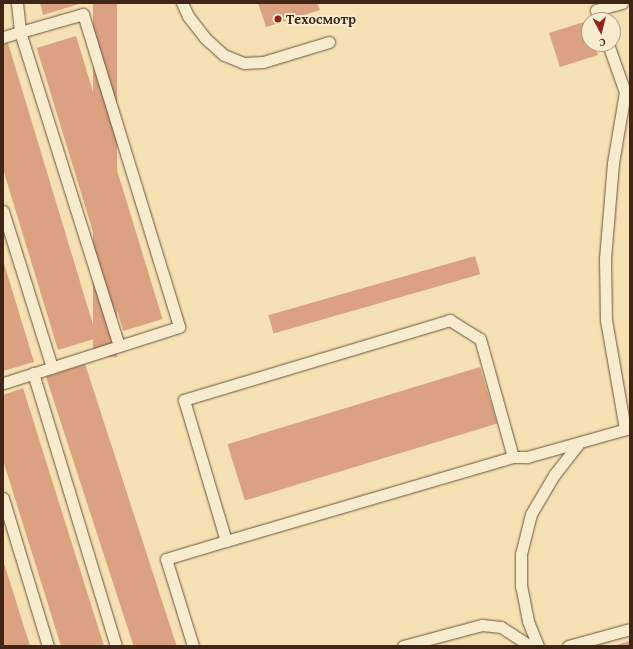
<!DOCTYPE html>
<html>
<head>
<meta charset="utf-8">
<style>
	body { margin:0 }
	#map { position:relative; width:633px; height:649px; overflow:hidden; background:#f5e1b3; font-family:"Gentium Book Plus",serif }
	div>[style] { position:absolute }
	[style*='--x'] { left:calc(var(--x)*1px); top:calc(var(--y)*1px); width:calc(var(--w)*1px); rotate:calc(var(--a)*1deg) }
	.building>* { inset:0; background:#dba181; transform-origin:0 0 }
	.roads { filter:drop-shadow(0 0 1px #6d553d) drop-shadow(0 0 1px #6d553d) }
	.service>* { height:11px; margin:-5.5px; padding:0 5.5px; transform-origin:5.5px; border-radius:5.5px; background:#f8ecce }
	.dots>* { width:11px; height:11px; translate:-50% -50%; box-sizing:border-box; border:2px solid #f8ecce; border-radius:50% }
	span { translate:-50% -50%; white-space:nowrap; text-align:center; line-height:1.15; -webkit-text-stroke:4px #f8ecce; paint-order:stroke }
	.poi-label { font-size:14px; color:#402616; font-weight:700 }
	.left { translate:0 -50%; text-align:left }
	.frame { position:absolute; inset:0; border:4px solid #402616; pointer-events:none }
	.north { position:absolute; left:581px; top:12px; width:40px; height:40px; box-sizing:border-box; background:#f8ecce; border:1px solid #ae9d84; border-radius:50%; rotate:173deg; font-size:11px; font-weight:700; line-height:16px; text-align:center; color:#402616 }
	.north::after { content:''; display:block; margin:auto; width:14px; height:18px; background:#8f2418; clip-path:polygon(50% 0,100% 100%,50% 72%,0 100%) }
</style>
</head>
<body>
<div id="map">
	<div class="building">
		<i style="clip-path:polygon(40px 3px,82px 3px,43px 15px)"></i>
		<i style="left:93px;top:3px;width:24px;height:354px"></i>
		<i style="clip-path:polygon(258px 3px,317px 3px,320px 10px,266px 27px)"></i>
		<i style="clip-path:polygon(587px 21px,589px 44px,594px 44px,598px 55px,560px 67px,549px 33px)"></i>
		<i style="left:76px;top:36px;width:296px;height:41px;rotate:73deg"></i>
		<i style="clip-path:polygon(8px 43px,97px 338px,58px 350px,3px 169px,3px 44px)"></i>
		<i style="left:475px;top:256px;width:19px;height:215px;rotate:74deg"></i>
		<i style="clip-path:polygon(3px 260px,34px 362px,3px 371px)"></i>
		<i style="left:85px;top:364px;width:296px;height:41px;rotate:72deg"></i>
		<i style="left:480px;top:367px;width:59px;height:264px;rotate:73deg"></i>
		<i style="clip-path:polygon(23px 388px,104px 646px,61px 646px,3px 460px,3px 395px)"></i>
		<i style="clip-path:polygon(3px 560px,30px 646px,3px 646px)"></i>
		<i style="clip-path:polygon(630px 641px,630px 646px,614px 646px)"></i>
	</div>
	<div class="roads">
		<div class="service">
			<i style="--x:17;--y:3;--w:29;--a:84"></i>
			<i style="--x:20;--y:32;--w:329;--a:72.5"></i>
			<i style="--x:182;--y:3;--w:14;--a:65"></i>
			<i style="--x:188;--y:16;--w:28;--a:52"></i>
			<i style="--x:205;--y:38;--w:25;--a:42"></i>
			<i style="--x:224;--y:55;--w:22;--a:22"></i>
			<i style="--x:244;--y:63;--w:19;--a:-3"></i>
			<i style="--x:263;--y:62;--w:69;--a:-16.9"></i>
			<i style="--x:599;--y:20;--w:10;--a:-107"></i>
			<i style="--x:596;--y:10;--w:27;--a:-15"></i>
			<i style="--x:3;--y:37;--w:83;--a:-16"></i>
			<i style="--x:83;--y:14;--w:327;--a:72.9"></i>
			<i style="--x:179;--y:327;--w:185;--a:162.3"></i>
			<i style="--x:608;--y:44;--w:51;--a:70.5"></i>
			<i style="--x:625;--y:92;--w:72;--a:99.6"></i>
			<i style="--x:613;--y:163;--w:95;--a:94.8"></i>
			<i style="--x:605;--y:258;--w:62;--a:89.1"></i>
			<i style="--x:606;--y:320;--w:111;--a:80.1"></i>
			<i style="--x:3;--y:211;--w:164;--a:72.6"></i>
			<i style="--x:33;--y:373;--w:285;--a:73.1"></i>
			<i style="--x:513;--y:457;--w:123;--a:-105.6"></i>
			<i style="--x:480;--y:339;--w:36;--a:-148"></i>
			<i style="--x:450;--y:320;--w:278;--a:163.3"></i>
			<i style="--x:184;--y:400;--w:147;--a:73.4"></i>
			<i style="--x:226;--y:541;--w:299;--a:-16.3"></i>
			<i style="--x:513;--y:457;--w:14;--a:0"></i>
			<i style="--x:527;--y:457;--w:107;--a:-15.7"></i>
			<i style="--x:3;--y:498;--w:155;--a:73.1"></i>
			<i style="--x:193;--y:646;--w:91;--a:-107.2"></i>
			<i style="--x:166;--y:559;--w:63;--a:-16.7"></i>
			<i style="--x:403;--y:646;--w:82;--a:-14.9"></i>
			<i style="--x:482;--y:625;--w:19;--a:6"></i>
			<i style="--x:501;--y:627;--w:35;--a:33"></i>
			<i style="--x:538;--y:646;--w:27;--a:-112"></i>
			<i style="--x:528;--y:621;--w:36;--a:-101"></i>
			<i style="--x:521;--y:586;--w:32;--a:-90"></i>
			<i style="--x:521;--y:554;--w:41;--a:-76"></i>
			<i style="--x:531;--y:514;--w:45;--a:-59.5"></i>
			<i style="--x:554;--y:475;--w:39;--a:-52"></i>
			<i style="--x:568;--y:646;--w:64;--a:-15.3"></i>
		</div>
	</div>
	<div class="dots">
		<i style="left:278px;top:19px;background:#8f2418"></i>
	</div>
	<div class="poi-label">
		<span class="left" style="left:286px;top:19px">Техосмотр</span>
	</div>
	<div class="frame"></div>
	<div class="north">С</div>
</div>
</body>
</html>
